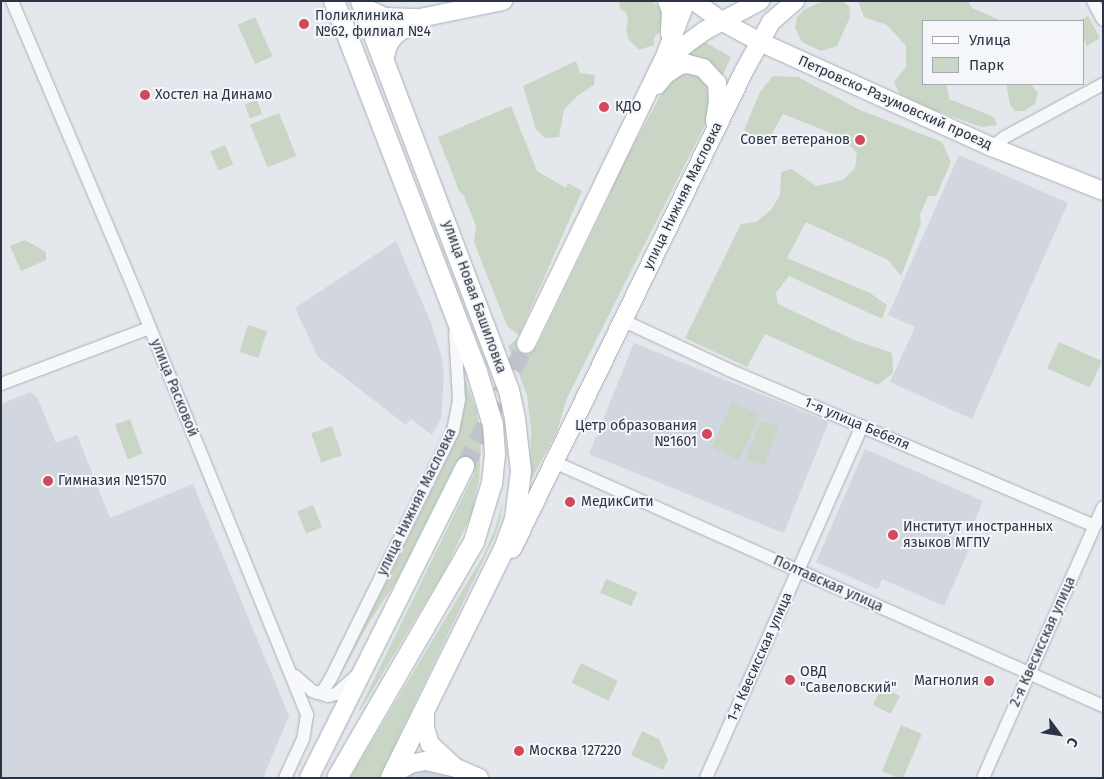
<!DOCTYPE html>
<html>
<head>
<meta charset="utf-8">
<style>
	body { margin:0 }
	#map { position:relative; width:1104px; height:779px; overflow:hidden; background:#e4e7ec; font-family:"Fira Sans",sans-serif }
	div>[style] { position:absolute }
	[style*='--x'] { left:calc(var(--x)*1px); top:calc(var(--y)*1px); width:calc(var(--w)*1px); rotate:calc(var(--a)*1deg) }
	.built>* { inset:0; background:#d2d6de; transform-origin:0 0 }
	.green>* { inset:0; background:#c9d6c5; transform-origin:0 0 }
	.secondary-tunnel>* { height:18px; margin-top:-9px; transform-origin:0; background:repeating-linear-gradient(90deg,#bfc3cb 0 18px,transparent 0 27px) }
	.roads { filter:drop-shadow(0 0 1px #a9aeb7) drop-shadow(0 0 1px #a9aeb7) }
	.street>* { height:12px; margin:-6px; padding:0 6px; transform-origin:6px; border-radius:6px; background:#f7f8fa }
	.secondary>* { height:18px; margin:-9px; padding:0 9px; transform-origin:9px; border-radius:9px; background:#fff }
	.primary>* { height:20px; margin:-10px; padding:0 10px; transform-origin:10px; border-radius:10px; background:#fff }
	.dots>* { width:14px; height:14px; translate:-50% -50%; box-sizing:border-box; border:2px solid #f4f6f9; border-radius:50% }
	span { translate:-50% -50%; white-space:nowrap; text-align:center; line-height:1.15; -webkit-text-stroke:4px #f4f6f9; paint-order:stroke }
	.poi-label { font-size:14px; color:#2b3445 }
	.left { translate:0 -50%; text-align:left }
	.right { translate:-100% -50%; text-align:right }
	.street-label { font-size:14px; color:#2b3445 }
	.frame { position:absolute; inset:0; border:2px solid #2b3445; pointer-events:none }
	.legend { position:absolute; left:922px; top:20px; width:162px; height:65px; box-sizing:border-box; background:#f4f6f9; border:1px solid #a4a8b1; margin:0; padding:6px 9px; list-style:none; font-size:15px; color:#2b3445 }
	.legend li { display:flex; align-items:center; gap:10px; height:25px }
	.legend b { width:25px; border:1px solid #a4a8b1 }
	.north { position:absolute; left:1034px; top:709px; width:50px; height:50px; -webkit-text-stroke:4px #f4f6f9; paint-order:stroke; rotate:121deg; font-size:14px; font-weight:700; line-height:20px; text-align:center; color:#2b3445 }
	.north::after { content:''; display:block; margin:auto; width:18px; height:22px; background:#2b3445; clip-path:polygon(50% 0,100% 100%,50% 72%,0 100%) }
</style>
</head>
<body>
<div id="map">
	<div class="built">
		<i style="clip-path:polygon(959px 155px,1068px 203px,972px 419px,890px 382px,915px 327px,888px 315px)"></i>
		<i style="clip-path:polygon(396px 241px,431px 323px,442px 358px,444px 375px,441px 419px,432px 435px,411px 419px,406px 425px,318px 357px,295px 308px)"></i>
		<i style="left:634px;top:343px;width:210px;height:120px;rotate:22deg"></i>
		<i style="clip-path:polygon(30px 392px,37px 397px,56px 443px,77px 435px,110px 518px,193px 484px,289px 716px,263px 778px,1px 778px,1px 404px)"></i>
		<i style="clip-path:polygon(865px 449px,983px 501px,972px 527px,963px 523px,954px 543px,969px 550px,944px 606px,882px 579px,878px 589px,816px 562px)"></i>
		<i style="clip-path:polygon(419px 766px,458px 778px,405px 778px)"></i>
	</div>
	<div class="green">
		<i style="clip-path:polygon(619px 1px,652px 1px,661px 8px,665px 17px,662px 29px,654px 38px,654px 45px,639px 50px,629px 40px,626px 31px,628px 18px,626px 13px,620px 9px)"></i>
		<i style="clip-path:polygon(824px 1px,842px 1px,849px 6px,850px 17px,837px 46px,821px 51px,802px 42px,795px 28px,797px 17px,805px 9px)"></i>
		<i style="clip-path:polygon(858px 1px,968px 1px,972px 8px,1002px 21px,923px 21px,923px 84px,947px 84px,949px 99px,994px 117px,997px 125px,981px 127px,929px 108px,900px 94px,894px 82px,906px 67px,906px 46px,887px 25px,864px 17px)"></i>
		<i style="clip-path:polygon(1088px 16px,1100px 38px,1087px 46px,1083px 38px,1083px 21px,1078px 21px)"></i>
		<i style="left:255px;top:17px;width:43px;height:19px;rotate:66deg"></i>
		<i style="clip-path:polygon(703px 41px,731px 57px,722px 77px,709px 63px,695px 56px,681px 56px)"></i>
		<i style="clip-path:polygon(576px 61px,580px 73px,595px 75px,594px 85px,577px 96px,564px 110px,559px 137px,545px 138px,536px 129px,523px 86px)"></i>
		<i style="clip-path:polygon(684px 70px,708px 77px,712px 111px,567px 398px,556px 434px,531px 480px,530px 479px,531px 430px,527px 395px,508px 346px,517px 339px,536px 348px,611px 193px,609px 192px,622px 166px,670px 78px)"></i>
		<i style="clip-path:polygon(773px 76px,798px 77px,860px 110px,942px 142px,951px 162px,936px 196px,928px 196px,920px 215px,921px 224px,901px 276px,888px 260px,806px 222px,787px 258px,870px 293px,887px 305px,882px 319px,789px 276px,776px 293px,778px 304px,854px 340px,892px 353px,893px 373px,878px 385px,765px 334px,747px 367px,685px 338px,741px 224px,756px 222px,771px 210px,780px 195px,781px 172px,792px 169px,816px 186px,843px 180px,855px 168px,857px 153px,841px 137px,783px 114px,769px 139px,759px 141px,744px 130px,760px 92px)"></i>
		<i style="clip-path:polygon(1006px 84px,1031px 84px,1038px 93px,1035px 104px,1024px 111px,1015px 111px,1010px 105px)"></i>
		<i style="left:257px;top:100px;width:15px;height:13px;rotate:70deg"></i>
		<i style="clip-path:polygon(511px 106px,537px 171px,566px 188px,568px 183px,582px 191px,519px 335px,507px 326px,474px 242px,476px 226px,464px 196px,459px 191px,438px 137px)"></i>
		<i style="left:279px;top:113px;width:46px;height:31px;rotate:68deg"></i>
		<i style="left:225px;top:145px;width:21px;height:16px;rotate:67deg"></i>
		<i style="clip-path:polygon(25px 240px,46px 252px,46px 260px,21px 271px,10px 246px)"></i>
		<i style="left:248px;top:325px;width:20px;height:28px;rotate:18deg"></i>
		<i style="left:1059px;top:342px;width:47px;height:29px;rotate:24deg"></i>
		<i style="clip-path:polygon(465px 379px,477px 412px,481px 441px,479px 480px,472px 513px,446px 568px,360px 711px,359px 710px,475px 472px,456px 462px,397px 580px,368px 624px,338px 680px,455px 442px,464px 411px)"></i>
		<i style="left:732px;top:402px;width:30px;height:50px;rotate:24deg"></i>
		<i style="left:130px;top:419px;width:37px;height:16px;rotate:70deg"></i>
		<i style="left:761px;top:420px;width:19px;height:42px;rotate:21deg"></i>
		<i style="left:332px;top:426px;width:31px;height:22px;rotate:71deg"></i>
		<i style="clip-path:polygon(503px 500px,500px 521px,494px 538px,379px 778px,350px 778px,483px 556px,495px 529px)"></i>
		<i style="left:313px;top:505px;width:24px;height:17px;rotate:68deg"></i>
		<i style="left:606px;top:579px;width:34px;height:15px;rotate:23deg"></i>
		<i style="left:581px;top:663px;width:41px;height:22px;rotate:26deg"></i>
		<i style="left:882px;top:687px;width:20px;height:20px;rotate:27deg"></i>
		<i style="clip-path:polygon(901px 725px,922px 734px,903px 778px,898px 778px,882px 771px)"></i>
		<i style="clip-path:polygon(642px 731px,659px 739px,668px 760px,663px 770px,631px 755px)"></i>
	</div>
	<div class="secondary-tunnel">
		<i style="--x:465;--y:466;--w:136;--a:-63.4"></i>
	</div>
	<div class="roads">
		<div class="street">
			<i style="--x:12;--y:1;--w:315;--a:67"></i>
			<i style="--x:135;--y:291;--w:458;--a:67.9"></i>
			<i style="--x:307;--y:715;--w:24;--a:99"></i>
			<i style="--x:303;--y:739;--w:43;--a:114.8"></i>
			<i style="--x:1093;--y:1;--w:21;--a:62"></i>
			<i style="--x:992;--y:147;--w:16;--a:-38"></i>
			<i style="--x:1005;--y:137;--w:111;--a:-28.4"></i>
			<i style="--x:622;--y:320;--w:118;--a:25"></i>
			<i style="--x:729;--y:370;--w:397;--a:23.1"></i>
			<i style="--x:1;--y:384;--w:158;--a:-20.7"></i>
			<i style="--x:554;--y:462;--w:601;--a:23.96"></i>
			<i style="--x:295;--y:676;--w:23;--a:41"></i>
			<i style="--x:312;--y:691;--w:17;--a:17"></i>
			<i style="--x:328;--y:696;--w:8;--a:-14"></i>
			<i style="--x:336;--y:694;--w:27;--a:-42"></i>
			<i style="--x:317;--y:693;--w:6;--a:-18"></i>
			<i style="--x:323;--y:691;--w:15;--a:-58"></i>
			<i style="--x:331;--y:678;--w:275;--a:-63.7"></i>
			<i style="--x:453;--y:431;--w:33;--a:-79"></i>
			<i style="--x:459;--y:399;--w:67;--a:-93.4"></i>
			<i style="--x:706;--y:778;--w:385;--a:-66.1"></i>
			<i style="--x:983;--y:778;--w:296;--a:-66.1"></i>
		</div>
		<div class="secondary">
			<i style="--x:667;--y:1;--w:11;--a:68"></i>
			<i style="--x:671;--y:11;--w:22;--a:93"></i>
			<i style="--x:694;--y:1;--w:36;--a:36"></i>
			<i style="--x:723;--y:22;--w:42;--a:28.4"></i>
			<i style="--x:760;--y:42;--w:255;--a:24.4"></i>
			<i style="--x:992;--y:147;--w:119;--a:21.6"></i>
			<i style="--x:363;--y:7;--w:23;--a:25"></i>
			<i style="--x:384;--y:17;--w:36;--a:2"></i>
			<i style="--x:420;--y:18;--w:85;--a:-11.6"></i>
			<i style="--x:384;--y:59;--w:17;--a:-73"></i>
			<i style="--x:389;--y:43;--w:10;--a:-53"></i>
			<i style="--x:395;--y:35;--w:30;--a:-33"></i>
			<i style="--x:664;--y:66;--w:30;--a:-45"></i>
			<i style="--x:685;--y:45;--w:24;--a:-36"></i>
			<i style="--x:704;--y:31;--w:64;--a:-28.2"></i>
			<i style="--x:657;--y:85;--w:13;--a:-51"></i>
			<i style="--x:665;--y:75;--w:18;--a:-34"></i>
			<i style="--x:680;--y:65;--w:8;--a:-7"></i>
			<i style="--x:688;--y:64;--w:16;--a:15"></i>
			<i style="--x:703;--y:68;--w:21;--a:47"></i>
			<i style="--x:717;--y:83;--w:18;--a:87"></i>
			<i style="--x:718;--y:101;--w:20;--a:99"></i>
			<i style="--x:526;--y:344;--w:317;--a:-64.2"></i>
			<i style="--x:664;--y:59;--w:62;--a:-69.2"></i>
			<i style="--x:512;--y:549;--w:531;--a:-64.11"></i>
			<i style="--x:744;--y:71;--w:56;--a:-61.1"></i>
			<i style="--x:771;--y:22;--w:32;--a:-41"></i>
			<i style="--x:425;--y:710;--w:18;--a:90"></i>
			<i style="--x:425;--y:728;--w:17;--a:73"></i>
			<i style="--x:430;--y:744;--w:33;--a:43"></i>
			<i style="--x:393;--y:775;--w:20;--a:-33"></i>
			<i style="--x:410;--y:764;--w:16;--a:-11"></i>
			<i style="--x:426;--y:761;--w:31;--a:13"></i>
			<i style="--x:456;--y:768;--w:25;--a:23"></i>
			<i style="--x:309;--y:778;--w:349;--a:-63.4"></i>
		</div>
		<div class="primary">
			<i style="--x:334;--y:1;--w:398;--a:68.9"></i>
			<i style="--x:477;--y:372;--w:55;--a:73.2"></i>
			<i style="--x:493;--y:425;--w:30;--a:86"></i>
			<i style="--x:495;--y:455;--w:28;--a:96"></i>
			<i style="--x:492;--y:483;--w:62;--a:107"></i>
			<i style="--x:474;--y:542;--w:273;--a:120.1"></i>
			<i style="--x:361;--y:1;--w:416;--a:69.2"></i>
			<i style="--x:509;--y:390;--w:30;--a:78"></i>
			<i style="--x:515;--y:419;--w:52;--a:83.4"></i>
			<i style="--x:521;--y:471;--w:48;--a:97.1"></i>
			<i style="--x:515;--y:519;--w:32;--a:110"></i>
			<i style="--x:504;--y:549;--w:255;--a:116.3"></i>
		</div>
	</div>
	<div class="dots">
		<i style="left:304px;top:24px;background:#d1495b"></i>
		<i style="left:145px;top:95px;background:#d1495b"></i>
		<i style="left:604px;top:107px;background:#d1495b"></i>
		<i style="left:860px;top:140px;background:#d1495b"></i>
		<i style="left:707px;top:434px;background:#d1495b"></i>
		<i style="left:48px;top:481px;background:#d1495b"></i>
		<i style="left:570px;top:502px;background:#d1495b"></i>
		<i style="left:893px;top:535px;background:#d1495b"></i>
		<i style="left:790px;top:680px;background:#d1495b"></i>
		<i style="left:989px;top:681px;background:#d1495b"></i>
		<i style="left:519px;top:751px;background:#d1495b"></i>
	</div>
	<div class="poi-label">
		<span class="left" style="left:315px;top:24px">Поликлиника<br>№62, филиал №4</span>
		<span class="left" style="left:155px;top:95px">Хостел на Динамо</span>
		<span class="left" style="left:615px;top:107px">КДО</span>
		<span class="right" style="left:850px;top:140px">Совет ветеранов</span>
		<span class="right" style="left:697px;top:434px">Цетр образования<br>№1601</span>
		<span class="left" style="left:58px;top:481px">Гимназия №1570</span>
		<span class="left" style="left:581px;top:502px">МедикСити</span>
		<span class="left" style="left:903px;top:535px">Институт иностранных<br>языков МГПУ</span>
		<span class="left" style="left:800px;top:680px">ОВД<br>"Савеловский"</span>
		<span class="right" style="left:979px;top:681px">Магнолия</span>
		<span class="left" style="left:529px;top:751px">Москва 127220</span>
	</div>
	<div class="street-label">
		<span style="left:895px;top:103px;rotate:24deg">Петровско-Разумовский проезд</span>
		<span style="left:683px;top:196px;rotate:-64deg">улица Нижняя Масловка</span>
		<span style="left:474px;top:297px;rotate:70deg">улица Новая Башиловка</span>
		<span style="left:174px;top:388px;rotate:68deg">улица Расковой</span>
		<span style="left:857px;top:424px;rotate:23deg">1-я улица Бебеля</span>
		<span style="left:417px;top:502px;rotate:-64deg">улица Нижняя Масловка</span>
		<span style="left:828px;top:584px;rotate:24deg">Полтавская улица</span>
		<span style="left:1043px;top:642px;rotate:-66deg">2-я Квесисская улица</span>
		<span style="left:760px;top:657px;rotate:-66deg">1-я Квесисская улица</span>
	</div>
	<div class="frame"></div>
	<ul class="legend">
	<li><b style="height:6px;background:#fff"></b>Улица</li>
	<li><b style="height:14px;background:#c9d6c5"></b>Парк</li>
	</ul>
	<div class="north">С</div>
</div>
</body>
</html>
